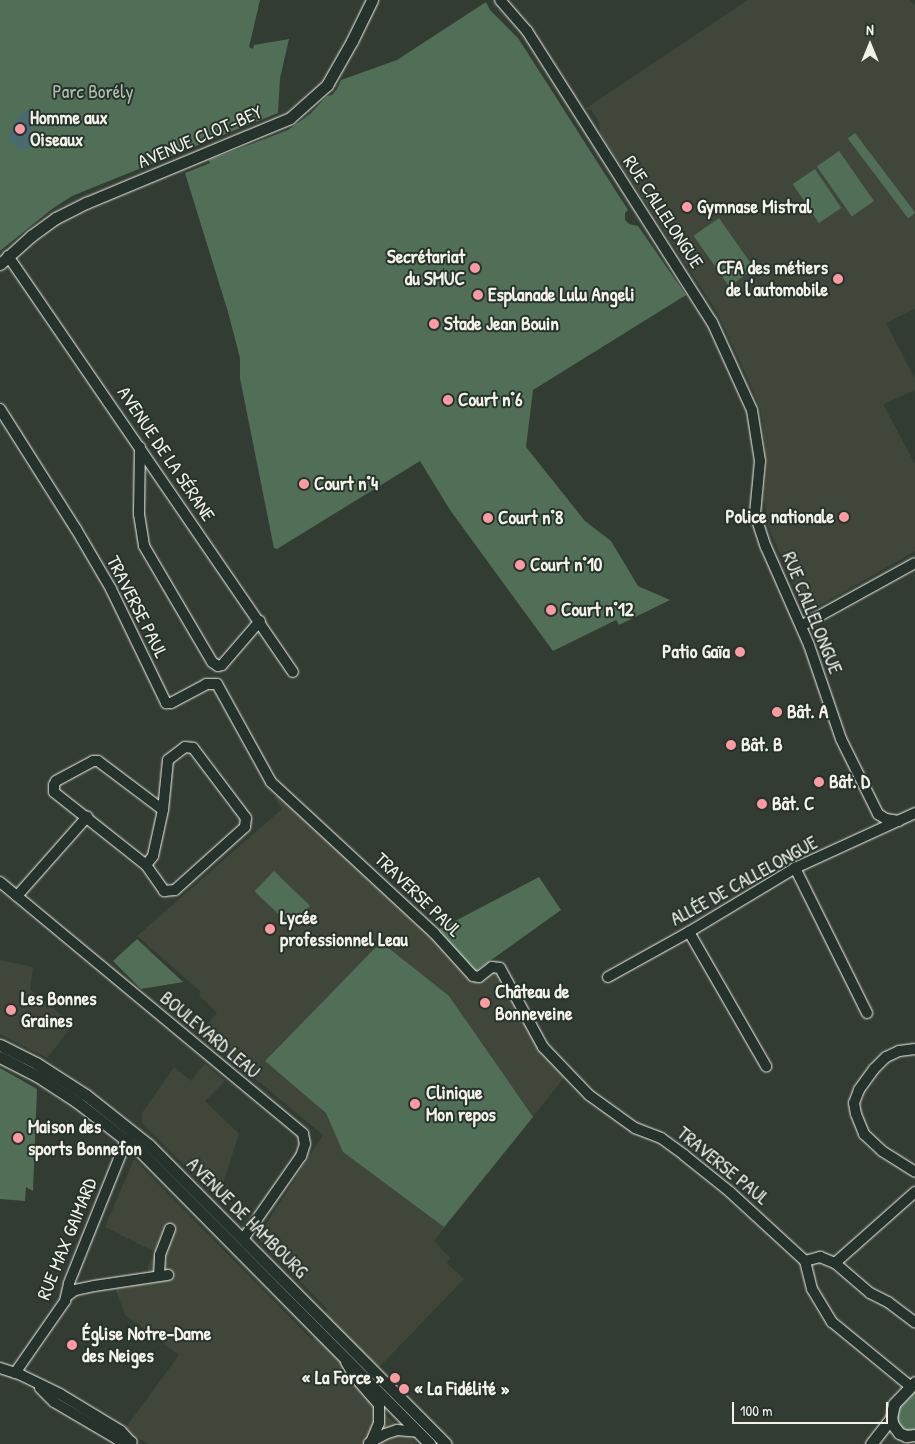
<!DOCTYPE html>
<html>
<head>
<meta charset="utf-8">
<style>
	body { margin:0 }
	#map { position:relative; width:915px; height:1444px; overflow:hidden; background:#323c33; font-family:"Patrick Hand",sans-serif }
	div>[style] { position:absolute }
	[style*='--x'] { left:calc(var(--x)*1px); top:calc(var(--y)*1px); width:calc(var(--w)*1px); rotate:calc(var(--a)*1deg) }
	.built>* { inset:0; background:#40473a }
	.green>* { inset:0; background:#516f57; transform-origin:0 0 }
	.water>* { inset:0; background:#496b6f }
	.roads { filter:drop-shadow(0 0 1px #f4f1e8) drop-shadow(0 0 1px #f4f1e8) }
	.minor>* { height:10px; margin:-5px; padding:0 5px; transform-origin:5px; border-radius:5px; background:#26332d }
	.tertiary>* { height:11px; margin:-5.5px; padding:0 5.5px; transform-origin:5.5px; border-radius:5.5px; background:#26332d }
	.dots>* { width:14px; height:14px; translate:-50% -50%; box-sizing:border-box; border:2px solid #26332d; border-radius:50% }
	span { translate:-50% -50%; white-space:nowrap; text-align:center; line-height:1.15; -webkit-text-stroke:4px #26332d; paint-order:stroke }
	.park-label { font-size:19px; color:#b3bdae }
	.poi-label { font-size:19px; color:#f4f1e8; font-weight:700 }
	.left { translate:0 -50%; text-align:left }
	.right { translate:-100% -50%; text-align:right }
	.street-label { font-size:19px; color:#f4f1e8 }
	.north { position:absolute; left:845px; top:20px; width:50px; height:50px; -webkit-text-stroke:4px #26332d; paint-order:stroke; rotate:0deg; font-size:14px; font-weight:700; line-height:20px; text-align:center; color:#f4f1e8 }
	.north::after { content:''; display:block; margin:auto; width:18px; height:22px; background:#f4f1e8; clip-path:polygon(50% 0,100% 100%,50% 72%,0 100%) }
	.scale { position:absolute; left:732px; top:1402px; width:156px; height:22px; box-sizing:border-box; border:2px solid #f4f1e8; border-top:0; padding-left:6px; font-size:15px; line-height:18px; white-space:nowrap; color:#f4f1e8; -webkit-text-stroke:4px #26332d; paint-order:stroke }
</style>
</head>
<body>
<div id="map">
	<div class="built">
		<i style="clip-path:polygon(748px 0,910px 0,915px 5px,915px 309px,886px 323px,915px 379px,915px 390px,883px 404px,915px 464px,915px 551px,812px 610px,804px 608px,769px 529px,764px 499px,767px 465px,761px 411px,749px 381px,717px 312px,600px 133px,599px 121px,591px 110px,585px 109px)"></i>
		<i style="clip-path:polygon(282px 792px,421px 924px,472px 978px,495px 968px,567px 1074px,434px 1241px,450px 1258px,447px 1263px,464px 1279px,359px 1388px,416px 1444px,149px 1444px,124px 1430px,179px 1355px,125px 1315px,115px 1287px,149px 1281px,148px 1266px,155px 1252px,105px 1227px,134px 1159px,312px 1340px,327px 1309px,257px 1238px,323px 1135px,200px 1033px,217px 1013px,199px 995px,201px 992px,137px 936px,282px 809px,274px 797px)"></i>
		<i style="clip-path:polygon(0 960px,33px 967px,30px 989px,73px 1025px,47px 1058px,0 1034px)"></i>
		<i style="clip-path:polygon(205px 1064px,225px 1081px,205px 1101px,239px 1134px,218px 1198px,142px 1123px,142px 1113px,174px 1067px,191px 1081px)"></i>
	</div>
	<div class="green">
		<i style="clip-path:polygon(0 0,260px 0,249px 47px,253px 49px,254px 45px,289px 39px,280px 78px,278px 113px,72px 196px,52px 209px,0 251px)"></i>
		<i style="clip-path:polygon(486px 2px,490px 10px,518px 38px,628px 210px,625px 213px,625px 220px,629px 224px,638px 226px,686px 295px,533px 390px,526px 447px,585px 521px,611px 541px,638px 586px,670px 600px,619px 625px,616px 620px,553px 651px,450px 510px,420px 461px,277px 549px,274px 548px,240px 378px,240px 358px,228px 312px,185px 173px,210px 163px,209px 160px,288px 130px,310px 114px,327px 96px,332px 95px,337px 89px,341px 80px,397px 60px)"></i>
		<i style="left:855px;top:133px;width:100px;height:9px;rotate:53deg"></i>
		<i style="left:839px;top:151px;width:61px;height:27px;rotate:55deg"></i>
		<i style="left:815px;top:169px;width:47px;height:27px;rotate:56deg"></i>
		<i style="left:719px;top:218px;width:62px;height:31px;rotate:55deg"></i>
		<i style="left:274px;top:871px;width:50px;height:28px;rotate:44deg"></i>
		<i style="clip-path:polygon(539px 877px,561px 910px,473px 973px,436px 931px)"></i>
		<i style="clip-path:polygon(137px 939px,183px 982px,141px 989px,113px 961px)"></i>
		<i style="clip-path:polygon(381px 942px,449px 996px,533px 1117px,444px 1227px,343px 1152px,326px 1113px,265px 1061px)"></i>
		<i style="clip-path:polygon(0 1068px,37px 1089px,33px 1191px,26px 1187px,25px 1201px,0 1199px)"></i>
		<i style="clip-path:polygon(915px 1390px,915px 1430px,908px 1431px,899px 1426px,896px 1417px,897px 1411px)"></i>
	</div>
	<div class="water">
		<i style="clip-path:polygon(26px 109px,33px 109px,35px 116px,32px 135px,35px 146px,20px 150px,8px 140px,9px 135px,14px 122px)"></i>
	</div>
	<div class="roads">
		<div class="minor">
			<i style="--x:500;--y:0;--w:41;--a:48.9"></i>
			<i style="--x:527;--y:31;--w:345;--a:57.6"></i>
			<i style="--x:712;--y:322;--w:97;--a:65.6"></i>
			<i style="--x:752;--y:410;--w:52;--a:81.1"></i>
			<i style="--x:760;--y:461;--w:53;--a:95.4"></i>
			<i style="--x:755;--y:514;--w:35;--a:72"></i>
			<i style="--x:766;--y:547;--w:107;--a:66.3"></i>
			<i style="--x:809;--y:645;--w:99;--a:71.2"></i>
			<i style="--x:841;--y:739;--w:84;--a:63.7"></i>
			<i style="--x:878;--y:814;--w:9;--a:32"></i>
			<i style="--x:886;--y:819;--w:13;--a:9"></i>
			<i style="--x:8;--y:256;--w:504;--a:55.59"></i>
			<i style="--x:0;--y:409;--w:142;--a:57.7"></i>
			<i style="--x:76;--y:529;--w:69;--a:59.7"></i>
			<i style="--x:111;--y:589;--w:127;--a:64.2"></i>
			<i style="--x:166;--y:703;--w:5;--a:0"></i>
			<i style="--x:171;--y:703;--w:40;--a:-28"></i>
			<i style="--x:206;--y:684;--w:11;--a:0"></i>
			<i style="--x:217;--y:684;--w:112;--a:61.1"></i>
			<i style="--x:271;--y:782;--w:222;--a:42.8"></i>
			<i style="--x:434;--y:933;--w:58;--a:47.8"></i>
			<i style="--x:473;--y:976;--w:6;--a:9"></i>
			<i style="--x:479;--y:977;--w:16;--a:-38"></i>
			<i style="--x:492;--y:967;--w:8;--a:7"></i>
			<i style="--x:500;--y:968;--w:90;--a:61.4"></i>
			<i style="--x:543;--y:1047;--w:66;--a:46.2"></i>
			<i style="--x:589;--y:1095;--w:57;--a:35.7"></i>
			<i style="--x:635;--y:1128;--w:28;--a:21"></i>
			<i style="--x:661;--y:1138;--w:29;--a:36"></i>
			<i style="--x:684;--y:1155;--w:59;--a:38.8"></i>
			<i style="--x:730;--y:1192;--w:102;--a:42.6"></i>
			<i style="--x:140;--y:447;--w:67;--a:90.9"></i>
			<i style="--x:139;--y:514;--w:32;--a:81"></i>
			<i style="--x:144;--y:546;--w:134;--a:59.6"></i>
			<i style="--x:212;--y:662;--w:7;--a:34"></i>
			<i style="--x:218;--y:666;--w:4;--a:-14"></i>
			<i style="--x:222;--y:665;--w:58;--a:-49.2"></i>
			<i style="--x:801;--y:626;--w:130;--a:-28.9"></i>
			<i style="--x:146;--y:865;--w:32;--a:55"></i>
			<i style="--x:164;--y:891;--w:11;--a:-5"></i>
			<i style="--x:175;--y:890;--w:94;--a:-42"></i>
			<i style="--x:245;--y:827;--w:9;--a:-84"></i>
			<i style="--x:246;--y:818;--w:88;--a:-127.1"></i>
			<i style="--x:193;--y:748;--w:8;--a:-173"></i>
			<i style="--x:185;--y:747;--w:21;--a:143"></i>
			<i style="--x:168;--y:760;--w:50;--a:95.7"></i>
			<i style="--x:163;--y:810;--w:47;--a:102.3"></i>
			<i style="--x:153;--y:856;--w:11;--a:128"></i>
			<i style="--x:146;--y:865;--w:117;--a:-141.6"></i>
			<i style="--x:54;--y:792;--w:7;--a:-90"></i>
			<i style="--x:54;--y:785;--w:4;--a:-63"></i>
			<i style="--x:56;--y:781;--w:42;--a:-28.4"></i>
			<i style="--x:93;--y:761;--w:5;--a:0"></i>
			<i style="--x:98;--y:761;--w:81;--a:37"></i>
			<i style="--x:795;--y:868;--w:162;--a:63.6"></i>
			<i style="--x:0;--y:882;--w:394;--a:39.7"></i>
			<i style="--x:303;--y:1134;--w:10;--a:79"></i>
			<i style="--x:305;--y:1144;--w:13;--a:108"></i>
			<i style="--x:301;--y:1156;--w:101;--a:124.9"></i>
			<i style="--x:17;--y:896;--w:106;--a:-48.5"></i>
			<i style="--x:689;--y:932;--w:155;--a:60.1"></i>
			<i style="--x:608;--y:977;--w:93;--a:-29.1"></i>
			<i style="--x:689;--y:932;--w:124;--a:-31.1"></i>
			<i style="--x:795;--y:868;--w:132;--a:-24.6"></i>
			<i style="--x:915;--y:1049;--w:16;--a:173"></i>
			<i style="--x:899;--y:1051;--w:14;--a:155"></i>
			<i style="--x:886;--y:1057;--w:17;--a:135"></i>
			<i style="--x:874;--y:1069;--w:26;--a:126"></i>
			<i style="--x:859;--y:1090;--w:14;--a:111"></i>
			<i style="--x:854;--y:1103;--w:11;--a:80"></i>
			<i style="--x:856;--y:1114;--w:22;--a:68"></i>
			<i style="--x:864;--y:1134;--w:25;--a:43"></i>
			<i style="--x:882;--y:1151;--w:39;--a:32"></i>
			<i style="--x:805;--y:1261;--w:29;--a:76"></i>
			<i style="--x:812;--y:1289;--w:39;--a:59"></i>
			<i style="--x:832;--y:1322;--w:101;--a:39.4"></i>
			<i style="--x:805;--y:1261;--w:16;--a:-15"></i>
			<i style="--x:820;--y:1257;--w:16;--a:22"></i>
			<i style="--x:835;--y:1263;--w:46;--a:40.6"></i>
			<i style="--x:870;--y:1293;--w:20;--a:27"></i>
			<i style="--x:888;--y:1302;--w:34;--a:37"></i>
			<i style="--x:835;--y:1263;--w:107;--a:-41.6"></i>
			<i style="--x:159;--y:1276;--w:21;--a:-87"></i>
			<i style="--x:160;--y:1255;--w:28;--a:-69"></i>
			<i style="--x:67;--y:1296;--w:10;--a:-37"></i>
			<i style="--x:75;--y:1290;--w:19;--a:-12"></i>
			<i style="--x:94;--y:1286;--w:75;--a:-8.5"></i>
			<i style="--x:346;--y:1362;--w:16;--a:60"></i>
			<i style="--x:354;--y:1376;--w:38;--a:49"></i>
			<i style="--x:379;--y:1405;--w:18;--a:90"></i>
			<i style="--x:379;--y:1423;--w:21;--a:113"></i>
			<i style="--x:0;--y:1368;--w:22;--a:18"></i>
			<i style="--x:21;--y:1375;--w:43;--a:26"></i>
			<i style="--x:60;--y:1394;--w:71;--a:31.2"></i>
			<i style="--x:121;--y:1431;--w:15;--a:48"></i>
			<i style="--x:15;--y:1373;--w:88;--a:-55.2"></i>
			<i style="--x:65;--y:1301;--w:18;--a:-77"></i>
			<i style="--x:69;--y:1283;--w:155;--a:-68.1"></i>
			<i style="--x:40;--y:1388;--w:20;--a:45"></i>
			<i style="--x:54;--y:1402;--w:73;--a:30.4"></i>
			<i style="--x:117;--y:1439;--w:15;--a:11"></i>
			<i style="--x:369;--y:1443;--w:18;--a:-29"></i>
			<i style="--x:385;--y:1434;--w:13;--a:-18"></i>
			<i style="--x:397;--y:1430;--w:21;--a:5"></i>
		</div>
		<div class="tertiary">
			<i style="--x:0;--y:264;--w:42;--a:-42.1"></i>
			<i style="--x:31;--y:236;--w:31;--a:-36"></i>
			<i style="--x:56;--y:218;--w:34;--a:-27"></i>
			<i style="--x:86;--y:203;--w:221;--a:-22.6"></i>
			<i style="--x:290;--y:118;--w:50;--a:-41.7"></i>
			<i style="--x:327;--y:85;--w:51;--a:-60.4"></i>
			<i style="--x:352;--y:41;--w:46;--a:-64"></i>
			<i style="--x:0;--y:1045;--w:40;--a:26.6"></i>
			<i style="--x:36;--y:1063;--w:59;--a:32.6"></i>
			<i style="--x:86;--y:1095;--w:80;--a:38.4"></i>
			<i style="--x:149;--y:1145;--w:421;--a:45.2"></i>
			<i style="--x:0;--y:1057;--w:42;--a:27.2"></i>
			<i style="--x:37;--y:1076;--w:48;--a:33"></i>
			<i style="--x:77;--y:1102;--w:80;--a:37.9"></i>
			<i style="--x:140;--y:1151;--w:412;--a:45.3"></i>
			<i style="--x:915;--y:1382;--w:30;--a:134"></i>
			<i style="--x:894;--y:1404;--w:14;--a:102"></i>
			<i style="--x:891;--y:1418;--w:7;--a:74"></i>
			<i style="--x:893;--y:1425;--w:10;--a:53"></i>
			<i style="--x:899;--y:1433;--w:8;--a:23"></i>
			<i style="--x:906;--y:1436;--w:9;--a:-6"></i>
			<i style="--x:871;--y:1444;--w:33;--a:-52"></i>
		</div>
	</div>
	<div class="dots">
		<i style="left:20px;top:129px;background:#ff9aa2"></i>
		<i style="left:687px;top:207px;background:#ff9aa2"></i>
		<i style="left:475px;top:268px;background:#ff9aa2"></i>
		<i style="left:838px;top:279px;background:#ff9aa2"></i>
		<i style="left:478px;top:295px;background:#ff9aa2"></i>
		<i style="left:434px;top:324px;background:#ff9aa2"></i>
		<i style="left:448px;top:400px;background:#ff9aa2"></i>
		<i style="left:304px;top:484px;background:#ff9aa2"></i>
		<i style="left:844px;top:517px;background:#ff9aa2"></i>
		<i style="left:488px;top:518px;background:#ff9aa2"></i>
		<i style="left:520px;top:565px;background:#ff9aa2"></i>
		<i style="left:551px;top:610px;background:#ff9aa2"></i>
		<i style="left:740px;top:652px;background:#ff9aa2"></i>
		<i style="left:777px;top:712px;background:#ff9aa2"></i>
		<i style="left:731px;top:745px;background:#ff9aa2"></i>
		<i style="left:819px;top:782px;background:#ff9aa2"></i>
		<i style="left:762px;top:804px;background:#ff9aa2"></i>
		<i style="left:270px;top:929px;background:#ff9aa2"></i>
		<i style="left:485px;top:1003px;background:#ff9aa2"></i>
		<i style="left:11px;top:1010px;background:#ff9aa2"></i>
		<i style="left:415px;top:1104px;background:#ff9aa2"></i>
		<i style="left:18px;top:1138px;background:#ff9aa2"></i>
		<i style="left:72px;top:1345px;background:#ff9aa2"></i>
		<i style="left:395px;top:1378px;background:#ff9aa2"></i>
		<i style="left:404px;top:1389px;background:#ff9aa2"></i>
	</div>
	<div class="park-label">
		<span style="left:93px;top:92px">Parc Borély</span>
	</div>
	<div class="poi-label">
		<span class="left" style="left:30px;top:129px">Homme aux<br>Oiseaux</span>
		<span class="left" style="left:697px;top:207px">Gymnase Mistral</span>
		<span class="right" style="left:465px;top:268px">Secrétariat<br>du SMUC</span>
		<span class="right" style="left:828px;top:279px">CFA des métiers<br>de l'automobile</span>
		<span class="left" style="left:488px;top:295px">Esplanade Lulu Angeli</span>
		<span class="left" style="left:444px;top:324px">Stade Jean Bouin</span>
		<span class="left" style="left:458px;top:400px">Court n°6</span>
		<span class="left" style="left:314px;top:484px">Court n°4</span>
		<span class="right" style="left:834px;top:517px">Police nationale</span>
		<span class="left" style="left:498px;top:518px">Court n°8</span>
		<span class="left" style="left:530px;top:565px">Court n°10</span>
		<span class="left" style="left:561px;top:610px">Court n°12</span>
		<span class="right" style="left:730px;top:652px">Patio Gaïa</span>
		<span class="left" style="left:787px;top:712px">Bât. A</span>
		<span class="left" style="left:741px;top:745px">Bât. B</span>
		<span class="left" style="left:829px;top:782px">Bât. D</span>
		<span class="left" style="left:772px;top:804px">Bât. C</span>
		<span class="left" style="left:280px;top:929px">Lycée<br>professionnel Leau</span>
		<span class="left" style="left:495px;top:1003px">Château de<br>Bonneveine</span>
		<span class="left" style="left:21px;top:1010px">Les Bonnes<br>Graines</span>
		<span class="left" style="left:426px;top:1104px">Clinique<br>Mon repos</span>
		<span class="left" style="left:28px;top:1138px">Maison des<br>sports Bonnefon</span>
		<span class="left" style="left:82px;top:1345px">Église Notre-Dame<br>des Neiges</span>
		<span class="right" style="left:385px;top:1378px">« La Force »</span>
		<span class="left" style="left:414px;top:1389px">« La Fidélité »</span>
	</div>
	<div class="street-label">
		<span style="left:200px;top:137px;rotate:-23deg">AVENUE CLOT-BEY</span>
		<span style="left:663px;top:212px;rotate:57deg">RUE CALLELONGUE</span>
		<span style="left:166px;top:454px;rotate:56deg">AVENUE DE LA SÉRANE</span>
		<span style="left:137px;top:607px;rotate:63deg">TRAVERSE PAUL</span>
		<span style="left:812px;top:613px;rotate:68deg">RUE CALLELONGUE</span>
		<span style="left:744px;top:881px;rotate:-29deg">ALLÉE DE CALLELONGUE</span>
		<span style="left:418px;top:895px;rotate:44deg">TRAVERSE PAUL</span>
		<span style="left:210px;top:1035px;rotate:40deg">BOULEVARD LEAU</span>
		<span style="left:723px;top:1166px;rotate:39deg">TRAVERSE PAUL</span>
		<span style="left:247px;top:1218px;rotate:45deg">AVENUE DE HAMBOURG</span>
		<span style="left:67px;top:1239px;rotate:-68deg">RUE MAX GAIMARD</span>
	</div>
	<div class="north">N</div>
	<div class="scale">100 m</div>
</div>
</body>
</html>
